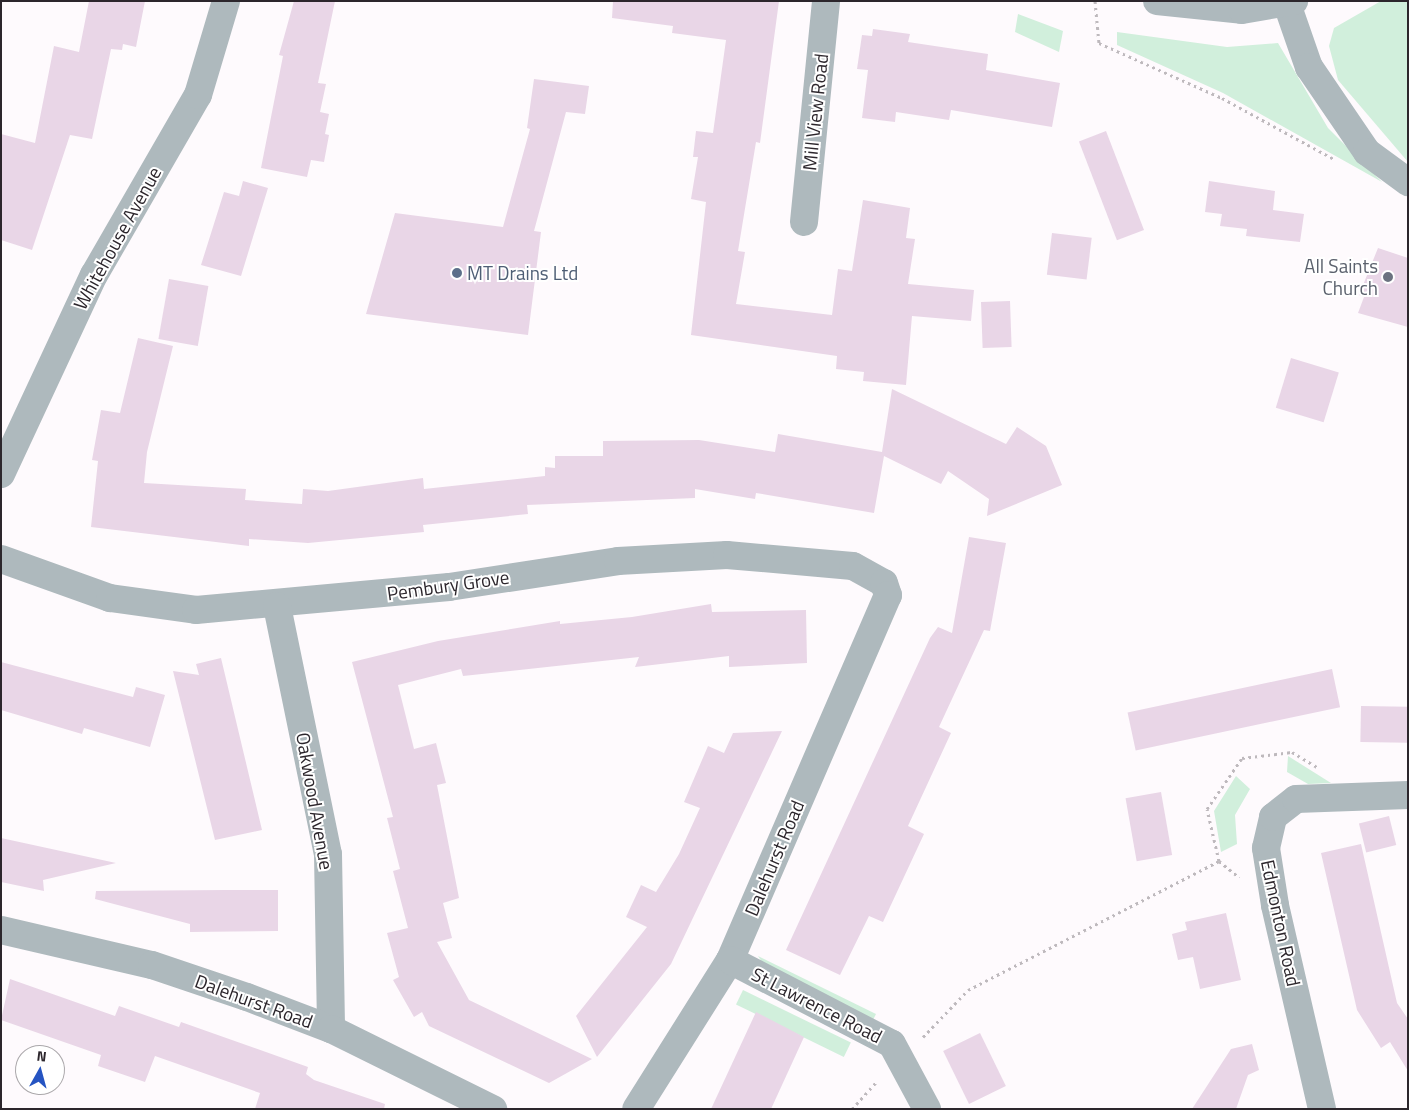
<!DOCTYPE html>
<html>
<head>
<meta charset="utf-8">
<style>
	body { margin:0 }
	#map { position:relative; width:1409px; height:1110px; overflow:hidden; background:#fefafd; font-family:"Titillium Web",sans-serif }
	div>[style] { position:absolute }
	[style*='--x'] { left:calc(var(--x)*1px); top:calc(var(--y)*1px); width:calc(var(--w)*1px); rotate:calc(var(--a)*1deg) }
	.green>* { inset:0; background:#d1efdc; transform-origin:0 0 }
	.building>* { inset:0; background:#e9d6e7; transform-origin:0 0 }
	.path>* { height:3px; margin-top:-1.5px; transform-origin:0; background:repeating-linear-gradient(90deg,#beb9bd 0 2.5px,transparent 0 6.5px) }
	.minor>* { height:28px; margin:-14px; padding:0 14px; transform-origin:14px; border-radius:14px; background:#aeb9bd }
	.tertiary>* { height:28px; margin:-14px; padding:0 14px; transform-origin:14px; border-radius:14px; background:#aeb9bd }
	.dots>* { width:14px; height:14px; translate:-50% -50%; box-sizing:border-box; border:2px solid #fff; border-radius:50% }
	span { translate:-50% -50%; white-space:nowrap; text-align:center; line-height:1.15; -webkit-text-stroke:4px #fff; paint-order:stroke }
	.street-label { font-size:19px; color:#2c262c }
	.worship-label { font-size:19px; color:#5b616d }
	.right { translate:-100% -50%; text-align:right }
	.service-label { font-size:19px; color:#4e5e75 }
	.left { translate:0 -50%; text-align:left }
	.frame { position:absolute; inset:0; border:2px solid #2c262c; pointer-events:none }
	.north { position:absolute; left:15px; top:1045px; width:50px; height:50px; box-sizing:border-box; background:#fff; border:1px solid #aba8ab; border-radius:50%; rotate:7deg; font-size:14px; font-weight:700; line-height:20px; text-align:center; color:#2c262c }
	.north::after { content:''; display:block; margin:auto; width:18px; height:22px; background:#2554c2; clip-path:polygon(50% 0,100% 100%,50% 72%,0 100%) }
</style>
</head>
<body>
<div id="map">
	<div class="green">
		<i style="clip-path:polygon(1381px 1px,1408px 1px,1408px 162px,1338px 80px,1329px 46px,1334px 28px)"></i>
		<i style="clip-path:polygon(1018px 14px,1063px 31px,1059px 52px,1015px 32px)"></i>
		<i style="clip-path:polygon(1117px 32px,1227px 47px,1278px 43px,1328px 128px,1382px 182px,1223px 93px,1117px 45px)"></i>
		<i style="clip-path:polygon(1288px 756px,1331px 783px,1308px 784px,1287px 772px)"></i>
		<i style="clip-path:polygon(1236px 776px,1250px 789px,1235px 815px,1237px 844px,1221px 852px,1214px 811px)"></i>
		<i style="clip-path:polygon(758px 956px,876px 1014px,873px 1020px,762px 962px)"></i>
		<i style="left:743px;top:990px;width:120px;height:16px;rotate:26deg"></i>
	</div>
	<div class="building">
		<i style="clip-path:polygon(89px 1px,145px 1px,136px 47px,123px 44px,122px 50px,111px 49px,92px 139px,70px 135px,32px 250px,1px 240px,1px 134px,35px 143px,54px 46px,79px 52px)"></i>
		<i style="clip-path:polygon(294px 1px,335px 1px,318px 83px,326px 84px,320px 112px,329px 114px,325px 134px,329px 135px,324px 162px,311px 160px,307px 177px,261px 168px,283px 56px,279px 55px)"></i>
		<i style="clip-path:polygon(613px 1px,779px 1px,760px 143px,756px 142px,738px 251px,745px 252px,736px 304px,832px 315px,838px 269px,852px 271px,863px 200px,910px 208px,906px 238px,915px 239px,908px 284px,974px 290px,971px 321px,912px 316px,906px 385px,863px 381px,864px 372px,836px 369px,837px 356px,691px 335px,706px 202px,691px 199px,698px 157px,693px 157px,696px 131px,713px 133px,726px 40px,672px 33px,673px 26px,612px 18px)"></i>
		<i style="clip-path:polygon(873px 29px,910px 34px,908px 42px,988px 54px,986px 70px,1060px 83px,1052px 127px,951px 110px,949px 120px,896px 112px,895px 122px,862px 118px,868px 70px,857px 69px,862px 35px,872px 36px)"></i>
		<i style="clip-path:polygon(534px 79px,589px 86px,585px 114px,566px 112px,534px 231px,541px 232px,528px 335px,366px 314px,395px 213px,503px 227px,530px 129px,527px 128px)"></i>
		<i style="left:1106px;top:131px;width:106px;height:29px;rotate:69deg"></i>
		<i style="clip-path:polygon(243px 181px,268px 188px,241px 276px,201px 265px,224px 192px,239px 196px)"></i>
		<i style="clip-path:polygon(1209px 181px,1275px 191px,1273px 210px,1304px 214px,1300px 242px,1246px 236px,1247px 229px,1220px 226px,1222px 214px,1205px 212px)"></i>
		<i style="left:1052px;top:233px;width:40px;height:42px;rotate:7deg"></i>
		<i style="clip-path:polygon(1378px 248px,1408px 258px,1408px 327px,1358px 313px,1364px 297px,1359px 295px)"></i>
		<i style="left:169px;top:279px;width:40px;height:61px;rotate:10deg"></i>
		<i style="left:1010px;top:301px;width:46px;height:29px;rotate:88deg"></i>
		<i style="clip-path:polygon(138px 338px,173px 346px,147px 452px,144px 483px,246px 489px,245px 500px,302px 504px,303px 489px,328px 491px,423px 478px,424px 489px,545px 476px,545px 467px,555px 468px,555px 456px,603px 456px,603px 441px,699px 440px,775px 452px,778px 434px,882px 452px,892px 389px,1006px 444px,1017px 427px,1046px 446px,1062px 485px,987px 516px,989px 499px,948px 471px,941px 484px,884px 456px,874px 513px,756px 493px,755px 499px,695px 489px,695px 498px,527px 505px,528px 514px,423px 525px,424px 532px,308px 543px,249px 539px,249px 546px,91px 527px,98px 461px,92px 460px,101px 410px,120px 413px)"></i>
		<i style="left:1291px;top:358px;width:50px;height:52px;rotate:17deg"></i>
		<i style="clip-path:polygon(969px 537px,1006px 543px,990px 631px,984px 630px,939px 727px,951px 733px,908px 826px,924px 834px,883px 922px,869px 916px,840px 975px,786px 950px,930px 638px,938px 627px,952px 633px)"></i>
		<i style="clip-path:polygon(711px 604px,712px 612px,806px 610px,807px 663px,729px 667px,729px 656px,635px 667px,639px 657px,463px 676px,461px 669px,398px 685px,414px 749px,436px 743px,446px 783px,437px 785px,459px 898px,443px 903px,452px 938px,437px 942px,469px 1000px,592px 1059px,549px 1083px,429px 1026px,422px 1012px,414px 1017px,393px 980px,399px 977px,387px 933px,408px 928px,393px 871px,400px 869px,387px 818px,393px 817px,352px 662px,438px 641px,560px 621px,560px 624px,632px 617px)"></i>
		<i style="clip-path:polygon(221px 658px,262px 830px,215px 840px,173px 671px,199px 675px,196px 664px)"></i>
		<i style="clip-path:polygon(1px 662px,133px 697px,136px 687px,165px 695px,150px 747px,84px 728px,82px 734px,1px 710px)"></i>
		<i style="left:1332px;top:669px;width:39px;height:209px;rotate:78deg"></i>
		<i style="left:1361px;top:706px;width:47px;height:36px;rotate:1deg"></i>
		<i style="clip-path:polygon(782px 731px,671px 964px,597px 1057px,576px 1016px,647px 927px,626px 917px,641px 885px,656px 892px,679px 854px,700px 808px,684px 802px,708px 746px,724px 753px,733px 733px)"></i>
		<i style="left:1161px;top:792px;width:64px;height:36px;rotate:80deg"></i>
		<i style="left:1389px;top:816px;width:30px;height:31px;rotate:76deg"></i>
		<i style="clip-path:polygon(1px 838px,116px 863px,43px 880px,44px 891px,1px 882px)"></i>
		<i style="clip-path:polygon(1361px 844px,1397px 1003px,1408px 1019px,1408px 1071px,1390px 1042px,1381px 1048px,1357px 1010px,1321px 853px)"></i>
		<i style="clip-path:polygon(226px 890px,278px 890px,278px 931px,190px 932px,190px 924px,95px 899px,96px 891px)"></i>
		<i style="clip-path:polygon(1226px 913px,1241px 980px,1200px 989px,1193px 957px,1178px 960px,1172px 934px,1187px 930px,1185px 922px)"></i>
		<i style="clip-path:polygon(10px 979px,115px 1016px,119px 1006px,179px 1027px,181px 1022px,308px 1067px,306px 1074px,314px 1080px,385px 1104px,384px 1109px,255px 1109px,260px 1093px,155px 1056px,145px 1082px,98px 1066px,101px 1055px,1px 1020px)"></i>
		<i style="clip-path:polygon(756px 1012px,804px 1037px,771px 1109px,711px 1109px)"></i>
		<i style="left:980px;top:1033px;width:59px;height:41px;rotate:64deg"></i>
		<i style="clip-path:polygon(1252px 1044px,1259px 1070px,1248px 1075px,1236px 1109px,1192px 1109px,1231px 1049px)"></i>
	</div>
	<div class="path">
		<i style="--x:1095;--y:1;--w:42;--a:84.6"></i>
		<i style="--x:1099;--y:43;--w:135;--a:24.1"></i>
		<i style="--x:1222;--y:98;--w:128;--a:28.6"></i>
		<i style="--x:1219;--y:861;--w:53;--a:-103"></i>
		<i style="--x:1207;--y:809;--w:62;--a:-55.5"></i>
		<i style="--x:1242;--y:758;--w:50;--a:-6.8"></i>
		<i style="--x:1292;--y:752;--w:29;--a:31"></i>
		<i style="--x:923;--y:1037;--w:65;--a:-46.2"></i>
		<i style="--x:968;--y:990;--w:282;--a:-27.2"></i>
		<i style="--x:1219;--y:861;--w:26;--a:39"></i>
		<i style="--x:852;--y:1109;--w:38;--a:-48"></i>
	</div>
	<div class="minor">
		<i style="--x:1287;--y:4;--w:67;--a:70.8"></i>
		<i style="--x:1309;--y:67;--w:103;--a:55.7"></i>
		<i style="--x:1367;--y:152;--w:51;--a:36.2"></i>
		<i style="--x:804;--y:222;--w:222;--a:-84.3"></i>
		<i style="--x:1;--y:474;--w:220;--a:-65"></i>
		<i style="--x:94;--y:275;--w:208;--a:-60"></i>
		<i style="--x:198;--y:95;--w:98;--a:-73.4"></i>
		<i style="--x:1;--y:559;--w:116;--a:19.7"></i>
		<i style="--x:110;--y:598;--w:87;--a:7.9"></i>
		<i style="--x:196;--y:610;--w:254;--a:-5.2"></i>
		<i style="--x:449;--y:587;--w:171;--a:-8.7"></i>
		<i style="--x:618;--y:561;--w:109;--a:-3.2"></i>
		<i style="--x:727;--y:555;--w:126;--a:5"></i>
		<i style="--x:853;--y:566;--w:35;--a:29"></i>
		<i style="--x:884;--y:583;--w:13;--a:72"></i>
		<i style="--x:888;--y:595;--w:398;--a:113.4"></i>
		<i style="--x:730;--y:960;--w:176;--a:122.2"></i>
		<i style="--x:277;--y:606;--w:253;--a:78.4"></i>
		<i style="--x:328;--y:854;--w:175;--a:89"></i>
		<i style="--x:1;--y:930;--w:155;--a:13.1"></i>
		<i style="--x:152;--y:965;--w:100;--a:18.6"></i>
		<i style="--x:247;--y:997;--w:90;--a:20.9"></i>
		<i style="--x:331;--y:1029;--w:181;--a:26.3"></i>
		<i style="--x:730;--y:960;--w:182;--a:27.4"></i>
		<i style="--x:892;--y:1044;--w:74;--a:61.7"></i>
		<i style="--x:1322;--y:1109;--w:209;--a:-103"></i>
		<i style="--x:1275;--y:905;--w:58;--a:-99"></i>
		<i style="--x:1266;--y:848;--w:32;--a:-77"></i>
		<i style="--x:1273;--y:817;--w:29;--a:-38"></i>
		<i style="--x:1296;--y:799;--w:112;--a:-2"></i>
	</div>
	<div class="tertiary">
		<i style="--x:1157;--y:1;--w:85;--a:6"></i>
		<i style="--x:1242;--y:10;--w:53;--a:-9.8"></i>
	</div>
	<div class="dots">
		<i style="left:457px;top:273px;background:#5c6f8a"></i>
		<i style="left:1388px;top:277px;background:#6b7280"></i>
	</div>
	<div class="street-label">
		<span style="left:815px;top:112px;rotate:-84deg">Mill View Road</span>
		<span style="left:117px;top:238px;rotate:-61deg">Whitehouse Avenue</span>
		<span style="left:448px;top:585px;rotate:-8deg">Pembury Grove</span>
		<span style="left:315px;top:801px;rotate:80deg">Oakwood Avenue</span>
		<span style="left:774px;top:858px;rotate:-67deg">Dalehurst Road</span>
		<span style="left:1281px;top:923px;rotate:78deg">Edmonton Road</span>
		<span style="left:254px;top:1001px;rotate:20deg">Dalehurst Road</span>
		<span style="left:817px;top:1005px;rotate:27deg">St Lawrence Road</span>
	</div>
	<div class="worship-label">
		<span class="right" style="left:1378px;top:277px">All Saints<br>Church</span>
	</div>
	<div class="service-label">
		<span class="left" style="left:467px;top:273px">MT Drains Ltd</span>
	</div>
	<div class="frame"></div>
	<div class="north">N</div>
</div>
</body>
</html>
